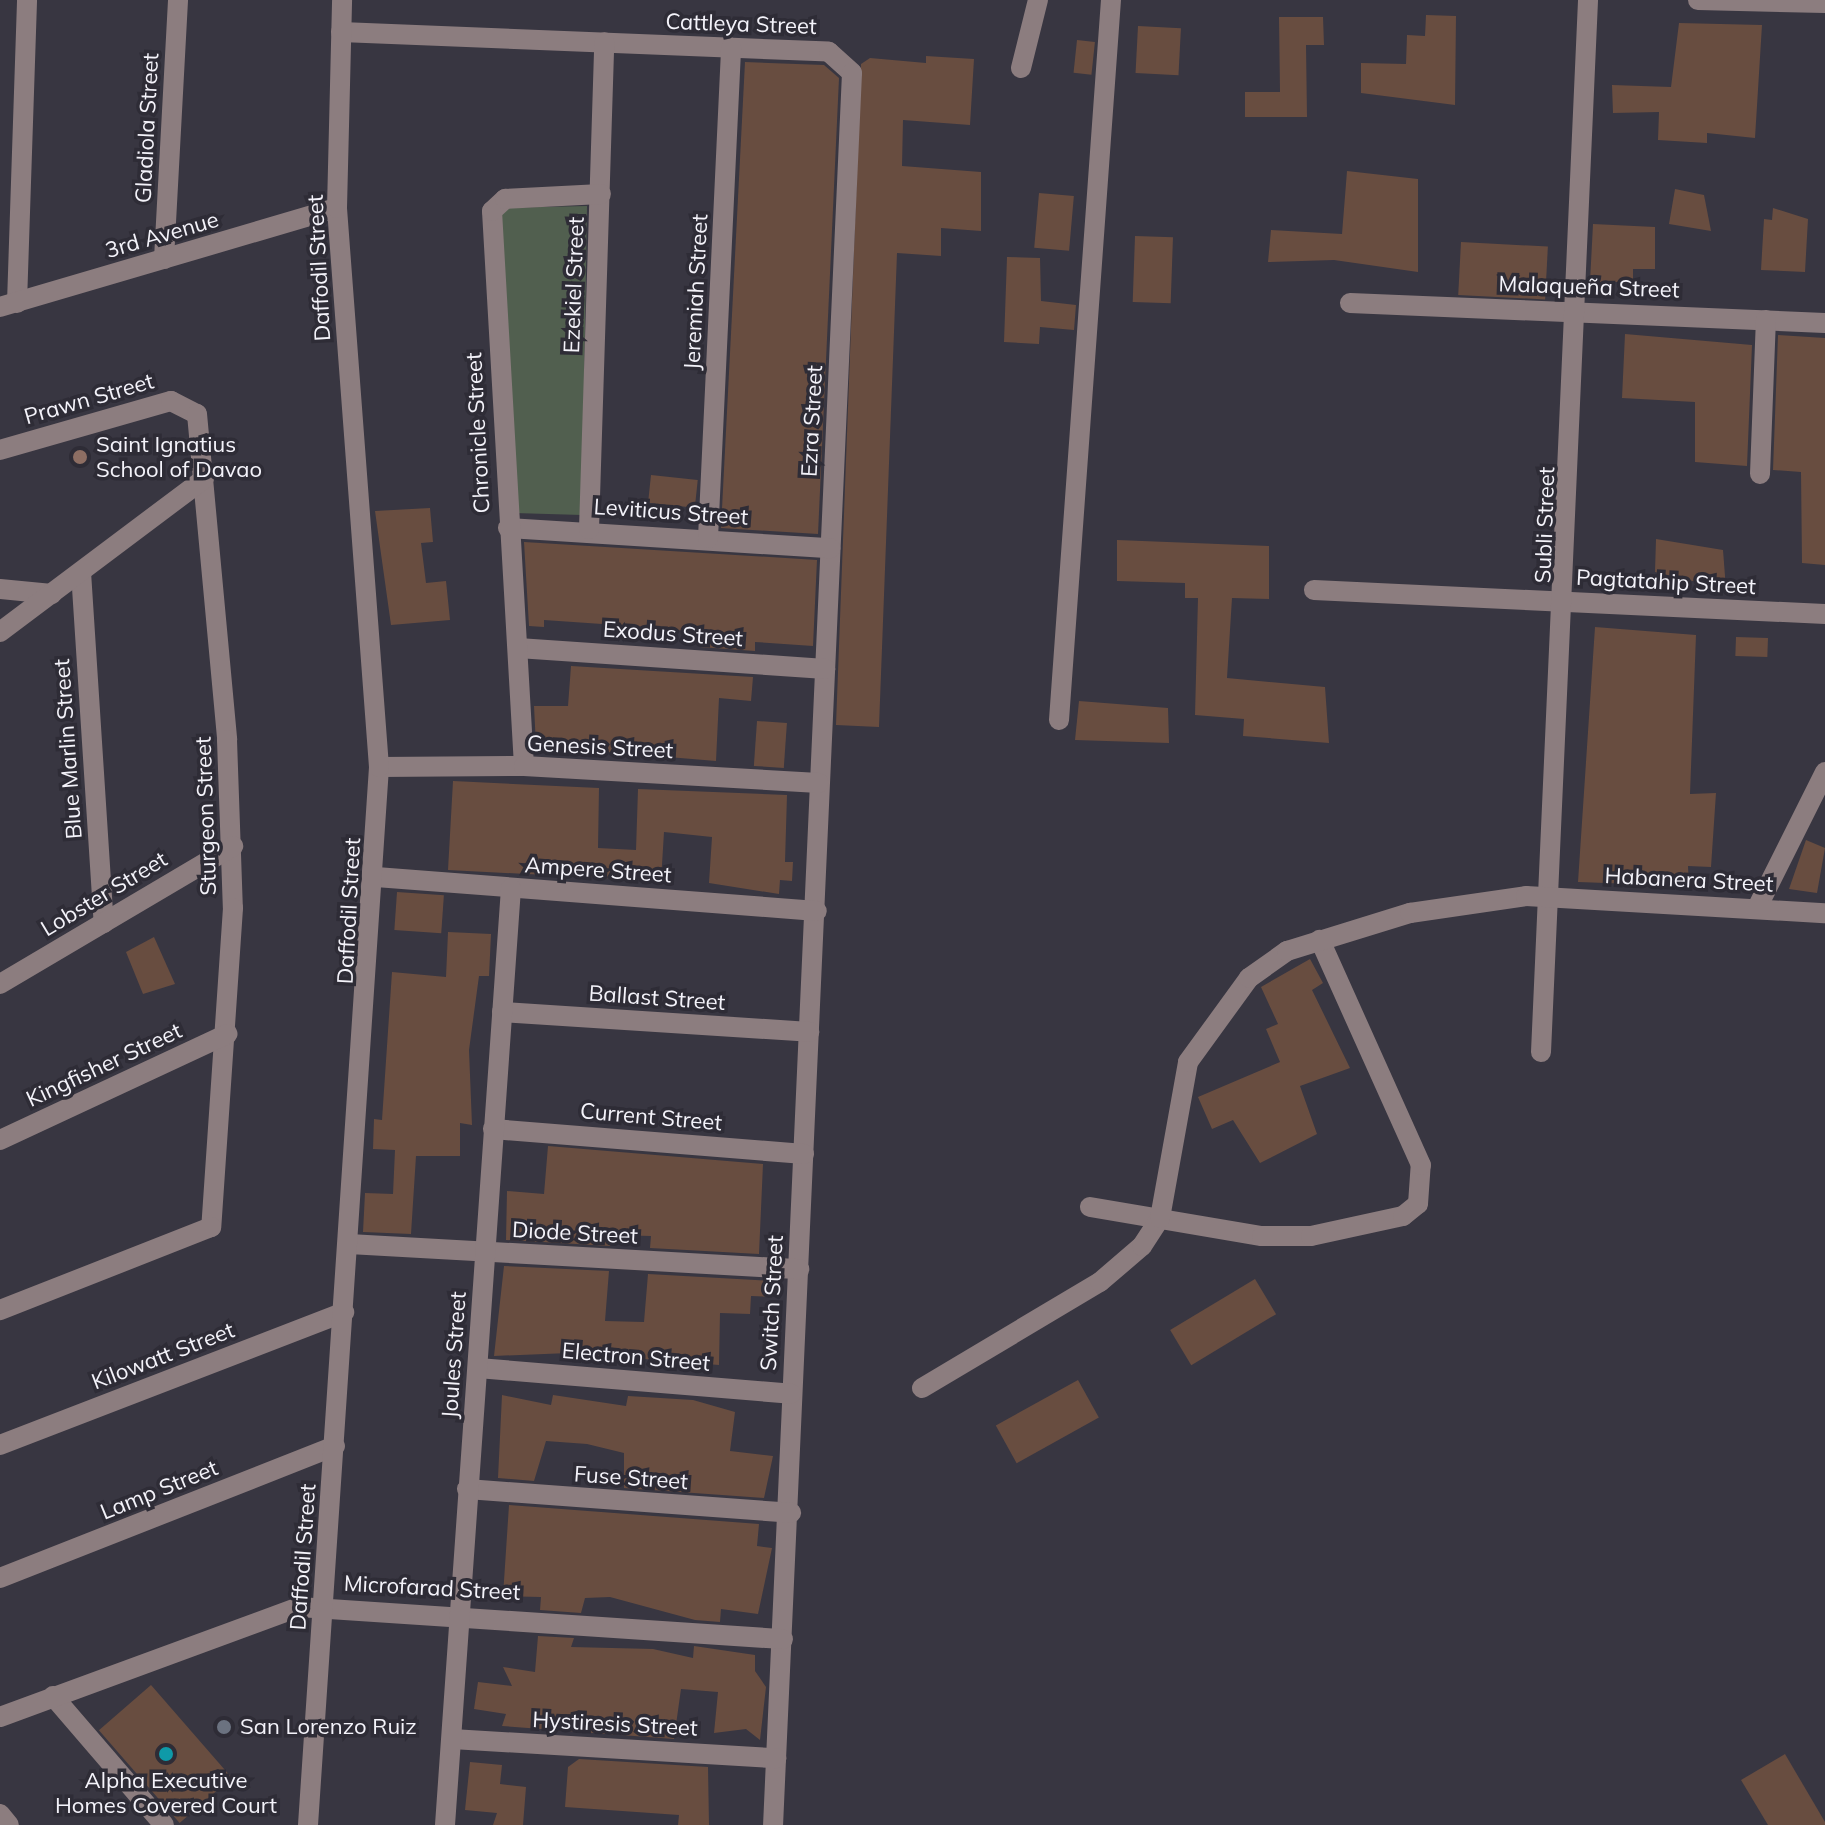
<!DOCTYPE html>
<html>
<head>
<meta charset="utf-8">
<style>
	body { margin:0 }
	#map { position:relative; width:1825px; height:1825px; overflow:hidden; background:#383641; font-family:Mulish,sans-serif }
	div>[style] { position:absolute }
	[style*='--x'] { left:calc(var(--x)*1px); top:calc(var(--y)*1px); width:calc(var(--w)*1px); rotate:calc(var(--a)*1deg) }
	.green>* { inset:0; background:#515f4f }
	.building>* { inset:0; background:#684d40; transform-origin:0 0 }
	.minor>* { height:20px; margin:-10px; padding:0 10px; transform-origin:10px; border-radius:10px; background:#8c7d7f }
	.dots>* { width:22px; height:22px; translate:-50% -50%; box-sizing:border-box; border:4px solid #2e2c36; border-radius:50% }
	span { translate:-50% -50%; white-space:nowrap; text-align:center; line-height:1.15; -webkit-text-stroke:7px #2e2c36; paint-order:stroke }
	.street-label { font-size:22px; color:#f4f3fa }
	.poi-label { font-size:22px; color:#f4f3fa }
	.left { translate:0 -50%; text-align:left }
</style>
</head>
<body>
<div id="map">
	<div class="green">
		<i style="clip-path:polygon(587px 206px,582px 515px,514px 513px,499px 208px)"></i>
	</div>
	<div class="building">
		<i style="clip-path:polygon(1426px 15px,1456px 16px,1455px 105px,1361px 93px,1361px 63px,1406px 64px,1407px 35px,1425px 36px)"></i>
		<i style="clip-path:polygon(1279px 17px,1323px 17px,1324px 45px,1306px 45px,1307px 117px,1245px 117px,1245px 92px,1280px 92px)"></i>
		<i style="clip-path:polygon(1679px 23px,1762px 25px,1755px 138px,1707px 133px,1707px 143px,1658px 140px,1659px 112px,1613px 113px,1612px 85px,1671px 87px)"></i>
		<i style="left:1138px;top:26px;width:43px;height:47px;rotate:3deg"></i>
		<i style="left:1077px;top:40px;width:18px;height:33px;rotate:6deg"></i>
		<i style="clip-path:polygon(926px 56px,974px 59px,970px 125px,903px 120px,902px 166px,981px 172px,981px 231px,941px 228px,941px 256px,897px 253px,879px 727px,836px 725px,861px 64px,870px 58px,926px 63px)"></i>
		<i style="clip-path:polygon(745px 62px,824px 65px,839px 78px,818px 534px,721px 528px)"></i>
		<i style="clip-path:polygon(1347px 171px,1418px 179px,1418px 272px,1334px 260px,1268px 262px,1271px 230px,1342px 234px)"></i>
		<i style="clip-path:polygon(1675px 189px,1704px 195px,1711px 231px,1669px 224px)"></i>
		<i style="left:1039px;top:193px;width:35px;height:55px;rotate:5deg"></i>
		<i style="clip-path:polygon(1773px 208px,1808px 219px,1805px 272px,1761px 270px,1764px 219px,1772px 220px)"></i>
		<i style="clip-path:polygon(1593px 224px,1655px 227px,1655px 269px,1633px 269px,1633px 282px,1590px 282px)"></i>
		<i style="left:1135px;top:236px;width:38px;height:66px;rotate:2deg"></i>
		<i style="left:1461px;top:242px;width:87px;height:53px;rotate:3deg"></i>
		<i style="clip-path:polygon(1007px 257px,1040px 258px,1041px 301px,1076px 305px,1074px 330px,1040px 327px,1039px 344px,1004px 342px)"></i>
		<i style="clip-path:polygon(1625px 334px,1752px 345px,1747px 466px,1695px 462px,1695px 402px,1622px 398px)"></i>
		<i style="clip-path:polygon(1778px 335px,1825px 338px,1825px 565px,1802px 563px,1801px 472px,1773px 470px)"></i>
		<i style="left:651px;top:475px;width:47px;height:28px;rotate:6deg"></i>
		<i style="clip-path:polygon(430px 508px,433px 542px,421px 543px,426px 583px,446px 581px,450px 620px,391px 625px,375px 511px)"></i>
		<i style="clip-path:polygon(1656px 539px,1723px 550px,1726px 589px,1655px 572px)"></i>
		<i style="clip-path:polygon(1117px 540px,1269px 546px,1269px 599px,1232px 598px,1227px 678px,1325px 687px,1329px 743px,1243px 736px,1244px 719px,1195px 715px,1198px 598px,1185px 598px,1185px 583px,1117px 581px)"></i>
		<i style="clip-path:polygon(524px 542px,817px 560px,813px 646px,755px 642px,755px 651px,700px 647px,701px 633px,660px 628px,544px 620px,544px 627px,529px 626px)"></i>
		<i style="clip-path:polygon(1595px 627px,1696px 635px,1690px 794px,1716px 793px,1711px 867px,1688px 866px,1689px 886px,1578px 882px)"></i>
		<i style="left:1736px;top:637px;width:32px;height:19px;rotate:2deg"></i>
		<i style="clip-path:polygon(571px 666px,753px 677px,751px 701px,719px 698px,716px 761px,536px 746px,534px 706px,568px 706px)"></i>
		<i style="clip-path:polygon(1079px 701px,1168px 708px,1169px 743px,1075px 740px)"></i>
		<i style="left:757px;top:721px;width:30px;height:45px;rotate:4deg"></i>
		<i style="clip-path:polygon(453px 781px,599px 788px,598px 848px,636px 850px,638px 789px,787px 795px,785px 862px,793px 862px,792px 881px,780px 880px,779px 894px,709px 883px,712px 837px,664px 832px,661px 881px,448px 870px)"></i>
		<i style="clip-path:polygon(1806px 840px,1825px 848px,1817px 893px,1789px 889px)"></i>
		<i style="left:397px;top:892px;width:47px;height:38px;rotate:4deg"></i>
		<i style="clip-path:polygon(448px 932px,491px 934px,489px 976px,479px 976px,469px 1050px,472px 1125px,460px 1123px,460px 1156px,416px 1156px,411px 1234px,363px 1232px,365px 1193px,393px 1194px,395px 1150px,373px 1149px,374px 1119px,382px 1120px,392px 972px,446px 977px)"></i>
		<i style="clip-path:polygon(154px 937px,175px 984px,143px 994px,126px 952px)"></i>
		<i style="clip-path:polygon(1310px 959px,1323px 983px,1312px 990px,1350px 1068px,1300px 1086px,1317px 1134px,1260px 1163px,1233px 1120px,1212px 1129px,1198px 1097px,1280px 1062px,1266px 1029px,1278px 1024px,1261px 987px)"></i>
		<i style="clip-path:polygon(548px 1146px,763px 1164px,759px 1254px,650px 1248px,651px 1236px,611px 1235px,610px 1246px,506px 1240px,507px 1191px,544px 1194px)"></i>
		<i style="clip-path:polygon(504px 1266px,609px 1271px,605px 1321px,644px 1322px,648px 1274px,774px 1281px,773px 1297px,751px 1296px,750px 1314px,720px 1313px,719px 1365px,569px 1353px,494px 1356px)"></i>
		<i style="left:1255px;top:1279px;width:41px;height:99px;rotate:59deg"></i>
		<i style="left:1078px;top:1380px;width:43px;height:94px;rotate:61deg"></i>
		<i style="clip-path:polygon(502px 1395px,551px 1405px,553px 1395px,626px 1406px,628px 1396px,693px 1400px,735px 1412px,730px 1451px,773px 1456px,764px 1498px,624px 1488px,624px 1453px,587px 1444px,546px 1441px,534px 1481px,498px 1478px)"></i>
		<i style="clip-path:polygon(509px 1505px,759px 1524px,757px 1546px,772px 1548px,758px 1614px,721px 1609px,720px 1622px,695px 1620px,610px 1597px,585px 1598px,581px 1613px,540px 1610px,541px 1597px,503px 1596px)"></i>
		<i style="clip-path:polygon(538px 1636px,574px 1638px,571px 1647px,653px 1649px,693px 1658px,694px 1646px,755px 1655px,755px 1671px,766px 1687px,760px 1740px,746px 1729px,714px 1733px,718px 1692px,681px 1689px,674px 1739px,502px 1726px,506px 1714px,474px 1709px,478px 1682px,512px 1686px,503px 1667px,535px 1672px)"></i>
		<i style="left:151px;top:1685px;width:123px;height:69px;rotate:49deg"></i>
		<i style="clip-path:polygon(1785px 1754px,1825px 1822px,1825px 1825px,1768px 1825px,1741px 1780px)"></i>
		<i style="clip-path:polygon(579px 1759px,708px 1767px,709px 1825px,678px 1825px,679px 1815px,565px 1807px,568px 1767px)"></i>
		<i style="clip-path:polygon(470px 1762px,502px 1765px,500px 1784px,526px 1787px,523px 1825px,493px 1825px,497px 1813px,465px 1810px)"></i>
	</div>
	<div class="minor">
		<i style="--x:1698;--y:0;--w:127;--a:1.4"></i>
		<i style="--x:341;--y:32;--w:488;--a:2.3"></i>
		<i style="--x:829;--y:52;--w:31;--a:42"></i>
		<i style="--x:852;--y:73;--w:1754;--a:92.58"></i>
		<i style="--x:1021;--y:68;--w:70;--a:-76"></i>
		<i style="--x:164;--y:259;--w:259;--a:-86.9"></i>
		<i style="--x:17;--y:303;--w:303;--a:-88.1"></i>
		<i style="--x:1350;--y:303;--w:475;--a:2.4"></i>
		<i style="--x:0;--y:307;--w:351;--a:-16.4"></i>
		<i style="--x:0;--y:450;--w:178;--a:-16"></i>
		<i style="--x:171;--y:401;--w:29;--a:27"></i>
		<i style="--x:197;--y:414;--w:327;--a:84.7"></i>
		<i style="--x:227;--y:740;--w:168;--a:88"></i>
		<i style="--x:233;--y:908;--w:320;--a:93.9"></i>
		<i style="--x:211;--y:1227;--w:227;--a:158.5"></i>
		<i style="--x:1760;--y:474;--w:154;--a:-87.8"></i>
		<i style="--x:508;--y:528;--w:323;--a:3.6"></i>
		<i style="--x:589;--y:529;--w:487;--a:-88.2"></i>
		<i style="--x:708;--y:538;--w:491;--a:-87.3"></i>
		<i style="--x:81;--y:572;--w:352;--a:86.3"></i>
		<i style="--x:0;--y:589;--w:52;--a:5.5"></i>
		<i style="--x:1314;--y:590;--w:512;--a:2.69"></i>
		<i style="--x:0;--y:632;--w:255;--a:-36.9"></i>
		<i style="--x:518;--y:648;--w:308;--a:3.9"></i>
		<i style="--x:1059;--y:720;--w:722;--a:-85.87"></i>
		<i style="--x:524;--y:766;--w:556;--a:-93.3"></i>
		<i style="--x:492;--y:211;--w:18;--a:-43"></i>
		<i style="--x:505;--y:199;--w:96;--a:-3"></i>
		<i style="--x:379;--y:767;--w:145;--a:-0.4"></i>
		<i style="--x:524;--y:766;--w:295;--a:3.3"></i>
		<i style="--x:376;--y:877;--w:442;--a:4.4"></i>
		<i style="--x:1757;--y:908;--w:152;--a:-63.4"></i>
		<i style="--x:0;--y:984;--w:271;--a:-30.6"></i>
		<i style="--x:502;--y:1012;--w:308;--a:3.7"></i>
		<i style="--x:1541;--y:1052;--w:1053;--a:-87.44"></i>
		<i style="--x:493;--y:1129;--w:312;--a:4.6"></i>
		<i style="--x:0;--y:1140;--w:251;--a:-25"></i>
		<i style="--x:1090;--y:1207;--w:174;--a:9.6"></i>
		<i style="--x:1262;--y:1236;--w:49;--a:0"></i>
		<i style="--x:1311;--y:1236;--w:94;--a:-12.3"></i>
		<i style="--x:1403;--y:1216;--w:19;--a:-39"></i>
		<i style="--x:1418;--y:1204;--w:39;--a:-86"></i>
		<i style="--x:1421;--y:1165;--w:247;--a:-114.2"></i>
		<i style="--x:349;--y:1244;--w:451;--a:3.2"></i>
		<i style="--x:478;--y:1368;--w:314;--a:4.7"></i>
		<i style="--x:922;--y:1388;--w:207;--a:-30.8"></i>
		<i style="--x:1100;--y:1282;--w:55;--a:-40.6"></i>
		<i style="--x:1142;--y:1246;--w:33;--a:-57"></i>
		<i style="--x:1160;--y:1218;--w:158;--a:-79.8"></i>
		<i style="--x:1188;--y:1062;--w:104;--a:-54"></i>
		<i style="--x:1249;--y:978;--w:47;--a:-35.4"></i>
		<i style="--x:1287;--y:951;--w:129;--a:-17.2"></i>
		<i style="--x:1410;--y:913;--w:117;--a:-8.3"></i>
		<i style="--x:1526;--y:896;--w:299;--a:3.3"></i>
		<i style="--x:0;--y:1445;--w:369;--a:-21.1"></i>
		<i style="--x:467;--y:1489;--w:325;--a:4.2"></i>
		<i style="--x:0;--y:1578;--w:360;--a:-21.5"></i>
		<i style="--x:53;--y:1696;--w:170;--a:49.3"></i>
		<i style="--x:0;--y:1717;--w:319;--a:-20.2"></i>
		<i style="--x:299;--y:1607;--w:485;--a:3.8"></i>
		<i style="--x:452;--y:1739;--w:325;--a:3.4"></i>
		<i style="--x:0;--y:1814;--w:14;--a:51"></i>
		<i style="--x:308;--y:1825;--w:1060;--a:-86.16"></i>
		<i style="--x:379;--y:767;--w:561;--a:-94.3"></i>
		<i style="--x:337;--y:208;--w:208;--a:-88.6"></i>
		<i style="--x:445;--y:1825;--w:939;--a:-85.97"></i>
	</div>
	<div class="dots">
		<i style="left:80px;top:457px;background:#8d6e63"></i>
		<i style="left:224px;top:1727px;background:#6b7280"></i>
		<i style="left:166px;top:1754px;background:#0f9aa8"></i>
	</div>
	<div class="street-label">
		<span style="left:741px;top:24px;rotate:2deg">Cattleya Street</span>
		<span style="left:147px;top:128px;rotate:-87deg">Gladiola Street</span>
		<span style="left:162px;top:235px;rotate:-16deg">3rd Avenue</span>
		<span style="left:319px;top:268px;rotate:-93deg">Daffodil Street</span>
		<span style="left:574px;top:285px;rotate:-88deg">Ezekiel Street</span>
		<span style="left:1589px;top:287px;rotate:2deg">Malaqueña Street</span>
		<span style="left:696px;top:292px;rotate:-87deg">Jeremiah Street</span>
		<span style="left:89px;top:399px;rotate:-16deg">Prawn Street</span>
		<span style="left:812px;top:421px;rotate:-87deg">Ezra Street</span>
		<span style="left:478px;top:433px;rotate:-93deg">Chronicle Street</span>
		<span style="left:671px;top:512px;rotate:4deg">Leviticus Street</span>
		<span style="left:1545px;top:525px;rotate:-88deg">Subli Street</span>
		<span style="left:1666px;top:582px;rotate:3deg">Pagtatahip Street</span>
		<span style="left:673px;top:634px;rotate:4deg">Exodus Street</span>
		<span style="left:600px;top:747px;rotate:3deg">Genesis Street</span>
		<span style="left:68px;top:749px;rotate:-94deg">Blue Marlin Street</span>
		<span style="left:206px;top:816px;rotate:-92deg">Sturgeon Street</span>
		<span style="left:598px;top:870px;rotate:4deg">Ampere Street</span>
		<span style="left:1689px;top:880px;rotate:3deg">Habanera Street</span>
		<span style="left:104px;top:894px;rotate:-31deg">Lobster Street</span>
		<span style="left:349px;top:911px;rotate:-87deg">Daffodil Street</span>
		<span style="left:657px;top:998px;rotate:4deg">Ballast Street</span>
		<span style="left:104px;top:1065px;rotate:-25deg">Kingfisher Street</span>
		<span style="left:651px;top:1117px;rotate:5deg">Current Street</span>
		<span style="left:575px;top:1233px;rotate:3deg">Diode Street</span>
		<span style="left:772px;top:1303px;rotate:-87deg">Switch Street</span>
		<span style="left:454px;top:1355px;rotate:-86deg">Joules Street</span>
		<span style="left:163px;top:1356px;rotate:-21deg">Kilowatt Street</span>
		<span style="left:636px;top:1357px;rotate:5deg">Electron Street</span>
		<span style="left:631px;top:1478px;rotate:4deg">Fuse Street</span>
		<span style="left:159px;top:1490px;rotate:-22deg">Lamp Street</span>
		<span style="left:303px;top:1557px;rotate:-86deg">Daffodil Street</span>
		<span style="left:432px;top:1588px;rotate:3deg">Microfarad Street</span>
		<span style="left:615px;top:1724px;rotate:3deg">Hystiresis Street</span>
	</div>
	<div class="poi-label">
		<span class="left" style="left:96px;top:457px">Saint Ignatius<br>School of Davao</span>
		<span class="left" style="left:240px;top:1727px">San Lorenzo Ruiz</span>
		<span style="left:166px;top:1793px">Alpha Executive<br>Homes Covered Court</span>
	</div>
</div>
</body>
</html>
